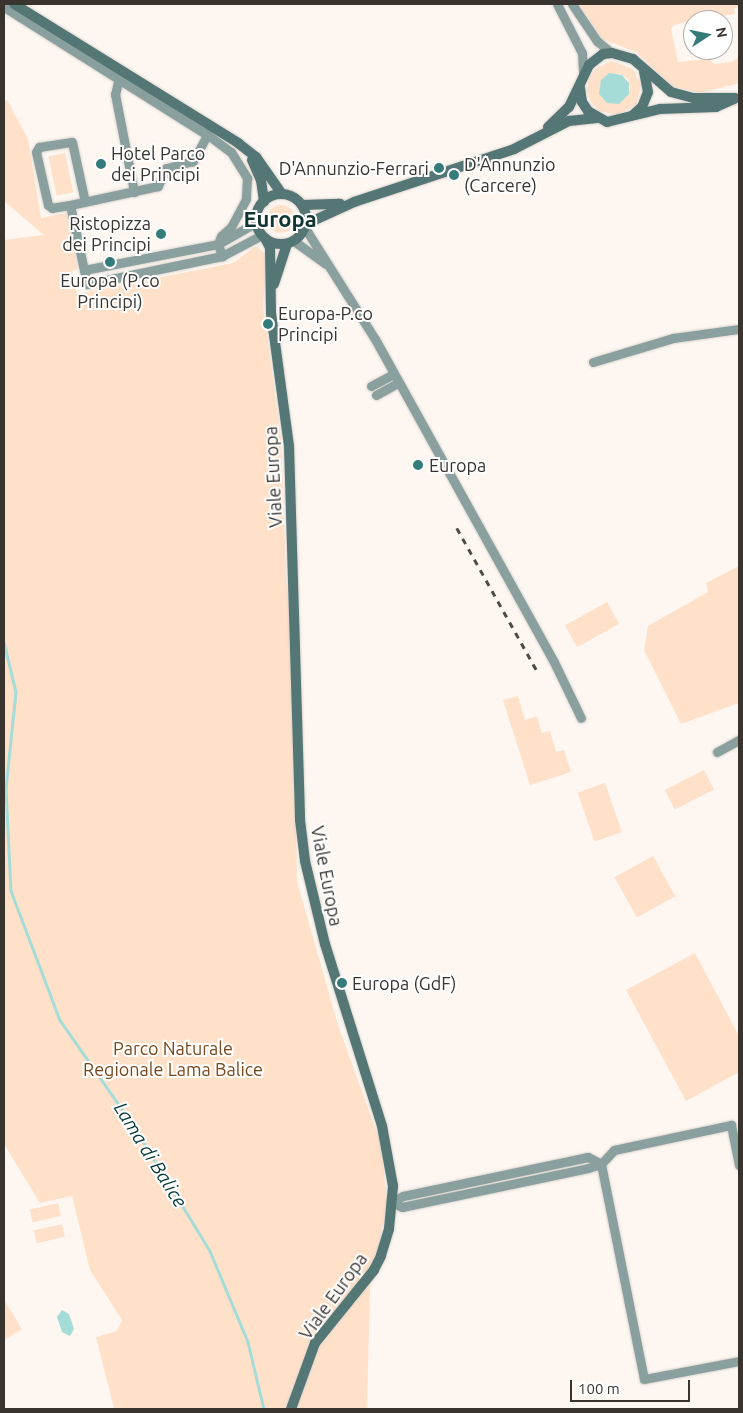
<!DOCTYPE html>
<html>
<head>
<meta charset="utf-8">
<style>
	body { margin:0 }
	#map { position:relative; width:743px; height:1413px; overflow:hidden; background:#fdf6f1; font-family:Ubuntu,sans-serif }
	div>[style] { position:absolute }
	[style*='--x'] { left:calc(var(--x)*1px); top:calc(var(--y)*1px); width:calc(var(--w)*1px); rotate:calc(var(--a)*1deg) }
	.green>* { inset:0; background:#ffe1c9; transform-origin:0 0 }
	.round { border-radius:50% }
	.water>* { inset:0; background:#a5dcd8 }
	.stream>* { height:2.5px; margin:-1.25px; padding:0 1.25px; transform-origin:1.25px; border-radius:1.25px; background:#a5dcd8 }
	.roads { filter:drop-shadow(0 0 1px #dad3ce) drop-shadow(0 0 1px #dad3ce) }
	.minor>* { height:9px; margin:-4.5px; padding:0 4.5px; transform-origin:4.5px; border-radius:4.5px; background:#89a09e }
	.secondary>* { height:10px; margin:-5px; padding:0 5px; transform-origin:5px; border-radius:5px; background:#547674 }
	.secondary>.ring { margin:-5px; padding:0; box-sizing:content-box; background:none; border:10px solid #547674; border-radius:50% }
	.rail>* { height:2.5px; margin-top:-1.25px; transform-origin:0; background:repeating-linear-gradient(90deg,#4f4944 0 6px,transparent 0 12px) }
	.dots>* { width:14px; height:14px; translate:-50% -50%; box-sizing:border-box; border:2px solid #fff; border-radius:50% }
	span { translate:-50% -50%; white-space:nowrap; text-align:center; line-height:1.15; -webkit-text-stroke:4px #fff; paint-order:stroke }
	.poi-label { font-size:18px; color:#3a342f }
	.left { translate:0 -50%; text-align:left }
	.right { translate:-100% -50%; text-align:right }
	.street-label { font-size:18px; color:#3a342f }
	.park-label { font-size:18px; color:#78491d }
	.water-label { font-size:19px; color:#043a38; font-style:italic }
	.district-label { font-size:22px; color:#113332; font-weight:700 }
	.frame { position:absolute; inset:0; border:5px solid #3a342f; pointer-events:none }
	.north { position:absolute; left:683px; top:10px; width:50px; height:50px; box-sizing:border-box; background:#fff; border:1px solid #b0aeac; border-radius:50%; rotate:79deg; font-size:14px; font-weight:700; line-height:20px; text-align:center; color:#3a342f }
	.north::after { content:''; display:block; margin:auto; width:18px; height:22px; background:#347c79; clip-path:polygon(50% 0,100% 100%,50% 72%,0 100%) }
	.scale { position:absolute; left:570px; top:1380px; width:120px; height:22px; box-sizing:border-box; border:2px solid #3a342f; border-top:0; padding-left:6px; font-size:15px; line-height:18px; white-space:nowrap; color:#3a342f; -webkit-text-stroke:4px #fff; paint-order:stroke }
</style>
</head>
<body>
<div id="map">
	<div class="green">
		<i style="clip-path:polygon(579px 4px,739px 4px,739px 7px,734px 8px,735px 14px,693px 20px,674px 25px,671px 29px,678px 62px,708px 59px,715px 64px,731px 62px,739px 57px,739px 83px,700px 93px,672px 86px,636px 52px,602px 39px)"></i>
		<i style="clip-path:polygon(evenodd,611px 61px,633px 69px,641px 85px,636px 105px,617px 115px,599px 111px,591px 102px,587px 91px,589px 79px,595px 69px,611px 61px,619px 73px,628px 79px,630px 90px,604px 100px,599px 94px,619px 73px)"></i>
		<i style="clip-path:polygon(7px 100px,28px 139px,41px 218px,67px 213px,78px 269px,72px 271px,77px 294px,233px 263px,256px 246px,267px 255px,263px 305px,281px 439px,286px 577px,293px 649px,297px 881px,338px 1025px,381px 1144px,387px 1203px,370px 1288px,367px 1409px,114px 1409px,96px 1337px,117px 1331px,122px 1320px,90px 1270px,72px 1196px,40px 1203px,4px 1144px,4px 240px,44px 235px,4px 201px,4px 101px)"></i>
		<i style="left:65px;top:153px;width:40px;height:17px;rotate:78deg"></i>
		<i class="round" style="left:267px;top:205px;width:28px;height:28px"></i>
		<i style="clip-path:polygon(739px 566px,739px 703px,681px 724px,644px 650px,648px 626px,708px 592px,706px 583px)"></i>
		<i style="left:607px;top:602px;width:25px;height:48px;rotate:61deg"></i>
		<i style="clip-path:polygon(518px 696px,525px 720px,537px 716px,542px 733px,550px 731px,556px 752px,564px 750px,571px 772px,530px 785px,503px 700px)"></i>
		<i style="left:704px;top:770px;width:22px;height:44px;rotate:63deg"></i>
		<i style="left:605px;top:783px;width:52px;height:29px;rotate:71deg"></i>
		<i style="left:653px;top:856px;width:46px;height:44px;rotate:61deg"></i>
		<i style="clip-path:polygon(695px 953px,739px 1036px,739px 1072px,686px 1101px,626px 990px)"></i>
		<i style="left:58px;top:1203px;width:13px;height:29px;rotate:77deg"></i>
		<i style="left:62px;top:1224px;width:13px;height:29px;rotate:77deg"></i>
		<i style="clip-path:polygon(4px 1300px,22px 1329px,4px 1340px)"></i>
	</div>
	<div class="water">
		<i style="clip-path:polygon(609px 73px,622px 75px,629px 83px,629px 94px,619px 104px,607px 103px,599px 94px,601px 80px)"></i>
		<i style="clip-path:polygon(62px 1310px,69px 1314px,74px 1329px,70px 1336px,62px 1332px,57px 1317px)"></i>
	</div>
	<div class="stream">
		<i style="--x:4;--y:642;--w:51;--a:76.5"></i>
		<i style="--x:16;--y:692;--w:98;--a:95.9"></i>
		<i style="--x:6;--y:789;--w:102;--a:87.2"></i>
		<i style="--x:11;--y:891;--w:138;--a:69.2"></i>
		<i style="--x:60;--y:1020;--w:124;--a:55.2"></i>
		<i style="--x:131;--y:1122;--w:151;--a:58.5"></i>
		<i style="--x:210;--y:1251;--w:99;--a:67.3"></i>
		<i style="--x:248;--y:1342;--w:69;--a:76.6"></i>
	</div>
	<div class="roads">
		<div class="minor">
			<i style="--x:557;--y:4;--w:55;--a:63"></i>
			<i style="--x:582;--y:53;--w:21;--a:87"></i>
			<i style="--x:572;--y:4;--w:45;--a:56"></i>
			<i style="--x:597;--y:41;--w:19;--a:39"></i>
			<i style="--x:4;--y:7;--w:240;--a:32.2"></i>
			<i style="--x:207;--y:135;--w:30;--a:118"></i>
			<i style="--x:193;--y:161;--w:28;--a:165"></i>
			<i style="--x:166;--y:168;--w:20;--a:114"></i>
			<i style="--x:158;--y:186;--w:90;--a:167.8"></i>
			<i style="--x:70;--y:205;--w:81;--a:77.9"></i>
			<i style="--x:87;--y:284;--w:138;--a:-11.7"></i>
			<i style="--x:222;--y:256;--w:45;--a:-27.7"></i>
			<i style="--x:120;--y:73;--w:22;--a:103"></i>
			<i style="--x:115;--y:94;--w:100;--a:79"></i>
			<i style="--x:204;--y:132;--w:34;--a:37"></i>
			<i style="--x:231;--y:152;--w:31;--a:58"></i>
			<i style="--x:247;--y:178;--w:21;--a:93"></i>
			<i style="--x:246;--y:199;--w:32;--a:118"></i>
			<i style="--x:231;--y:227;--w:13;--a:138"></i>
			<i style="--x:221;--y:236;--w:9;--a:111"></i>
			<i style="--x:218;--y:244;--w:13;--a:72"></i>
			<i style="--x:70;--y:205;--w:18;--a:171"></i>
			<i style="--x:52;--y:208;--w:5;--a:-143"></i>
			<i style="--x:48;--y:205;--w:54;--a:-102.8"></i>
			<i style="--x:36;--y:152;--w:6;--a:-59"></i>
			<i style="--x:39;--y:147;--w:33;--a:-9"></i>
			<i style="--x:72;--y:142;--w:61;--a:77.8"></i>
			<i style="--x:305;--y:228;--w:131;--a:57.8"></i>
			<i style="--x:375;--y:339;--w:369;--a:61"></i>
			<i style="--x:554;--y:662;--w:62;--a:64.3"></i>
			<i style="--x:294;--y:241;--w:39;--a:36"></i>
			<i style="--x:84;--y:270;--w:136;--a:-11"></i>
			<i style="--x:218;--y:244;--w:45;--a:-29.4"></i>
			<i style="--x:593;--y:362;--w:84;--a:-16.7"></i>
			<i style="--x:673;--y:338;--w:67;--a:-7.8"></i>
			<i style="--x:371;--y:386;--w:26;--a:-28"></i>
			<i style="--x:376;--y:395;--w:26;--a:-29"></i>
			<i style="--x:717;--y:752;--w:25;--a:-29"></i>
			<i style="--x:601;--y:1164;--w:219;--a:78.7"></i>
			<i style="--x:644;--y:1379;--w:97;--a:-10.7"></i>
			<i style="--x:392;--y:1202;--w:11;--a:27"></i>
			<i style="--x:402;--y:1207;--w:190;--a:-11.8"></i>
			<i style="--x:588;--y:1168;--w:14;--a:-17"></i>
			<i style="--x:601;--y:1164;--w:19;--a:-47"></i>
			<i style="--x:614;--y:1150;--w:120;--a:-12.1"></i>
			<i style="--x:731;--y:1125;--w:41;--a:78.7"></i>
			<i style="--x:392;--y:1202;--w:13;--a:-29"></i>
			<i style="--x:403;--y:1196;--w:189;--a:-11.9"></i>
			<i style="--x:588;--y:1157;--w:15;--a:28"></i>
		</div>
		<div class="secondary">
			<i style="--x:14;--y:4;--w:264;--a:31.8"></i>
			<i style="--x:238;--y:143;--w:23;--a:38"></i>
			<i style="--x:256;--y:157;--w:45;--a:54.9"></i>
			<i style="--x:580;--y:88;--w:14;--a:82"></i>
			<i style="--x:582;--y:102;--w:11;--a:56"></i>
			<i style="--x:588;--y:111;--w:22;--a:30"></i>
			<i style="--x:607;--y:122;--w:55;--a:-13.8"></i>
			<i style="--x:660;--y:109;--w:56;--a:-2"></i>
			<i style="--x:716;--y:107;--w:20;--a:-24"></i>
			<i style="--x:633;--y:115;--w:12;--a:-42"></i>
			<i style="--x:642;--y:107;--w:16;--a:-68"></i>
			<i style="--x:648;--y:92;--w:21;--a:-101"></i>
			<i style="--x:548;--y:127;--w:29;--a:-44"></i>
			<i style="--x:569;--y:107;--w:47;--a:-64.5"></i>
			<i style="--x:589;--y:65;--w:18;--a:-38"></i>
			<i style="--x:603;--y:54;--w:9;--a:-6"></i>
			<i style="--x:612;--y:53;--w:22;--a:16"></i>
			<i style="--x:633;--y:59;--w:50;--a:41"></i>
			<i style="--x:671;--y:92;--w:24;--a:15"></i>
			<i style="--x:694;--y:98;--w:41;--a:0"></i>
			<i style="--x:252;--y:160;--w:22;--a:66"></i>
			<i style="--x:261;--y:180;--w:22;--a:82"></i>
			<i class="ring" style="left:256px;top:194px;width:40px;height:40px"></i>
			<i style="--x:302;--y:205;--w:38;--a:-2"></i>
			<i style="--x:306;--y:224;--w:53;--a:-24.6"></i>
			<i style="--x:354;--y:202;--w:169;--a:-18.3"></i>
			<i style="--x:514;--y:149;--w:62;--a:-27"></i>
			<i style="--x:569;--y:121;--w:28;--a:-6"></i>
			<i style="--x:265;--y:238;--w:11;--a:63"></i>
			<i style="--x:270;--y:248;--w:65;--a:89.1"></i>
			<i style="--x:271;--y:313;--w:134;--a:82.3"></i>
			<i style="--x:289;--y:446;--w:374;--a:88.3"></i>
			<i style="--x:300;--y:820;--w:41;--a:83"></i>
			<i style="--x:305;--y:861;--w:85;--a:76.5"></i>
			<i style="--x:325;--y:944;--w:191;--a:72.6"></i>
			<i style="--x:382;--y:1126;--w:61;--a:79.6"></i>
			<i style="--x:393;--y:1186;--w:43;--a:95.3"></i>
			<i style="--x:389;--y:1229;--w:28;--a:107"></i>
			<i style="--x:381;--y:1256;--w:16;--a:117"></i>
			<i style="--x:374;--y:1270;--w:94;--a:128.9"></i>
			<i style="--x:315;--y:1343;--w:70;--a:110"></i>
			<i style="--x:274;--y:284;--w:42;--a:-72"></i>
		</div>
	</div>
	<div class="rail">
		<i style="--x:457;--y:528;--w:162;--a:60.7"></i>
	</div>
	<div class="dots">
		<i style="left:101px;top:164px;background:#347c79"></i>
		<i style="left:439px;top:168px;background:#347c79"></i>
		<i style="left:454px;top:175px;background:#347c79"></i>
		<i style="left:161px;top:234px;background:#347c79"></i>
		<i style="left:110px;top:262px;background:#347c79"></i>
		<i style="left:268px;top:324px;background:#347c79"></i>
		<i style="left:418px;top:465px;background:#347c79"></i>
		<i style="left:342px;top:983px;background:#347c79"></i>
	</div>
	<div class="poi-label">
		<span class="left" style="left:111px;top:164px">Hotel Parco<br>dei Principi</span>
		<span class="left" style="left:464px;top:175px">D'Annunzio<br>(Carcere)</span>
		<span class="right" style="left:429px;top:168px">D'Annunzio-Ferrari</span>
		<span class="right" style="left:151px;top:234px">Ristopizza<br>dei Principi</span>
		<span style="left:110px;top:291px">Europa (P.co<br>Principi)</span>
		<span class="left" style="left:278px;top:324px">Europa-P.co<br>Principi</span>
		<span class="left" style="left:429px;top:465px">Europa</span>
		<span class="left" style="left:352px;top:983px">Europa (GdF)</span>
	</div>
	<div class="street-label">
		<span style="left:273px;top:477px;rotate:-93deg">Viale Europa</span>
		<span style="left:327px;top:876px;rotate:79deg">Viale Europa</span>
		<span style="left:333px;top:1296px;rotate:-54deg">Viale Europa</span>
	</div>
	<div class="park-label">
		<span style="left:173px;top:1059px">Parco Naturale<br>Regionale Lama Balice</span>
	</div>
	<div class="water-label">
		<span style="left:150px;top:1155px;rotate:58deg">Lama di Balice</span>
	</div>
	<div class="district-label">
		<span style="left:280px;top:219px">Europa</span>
	</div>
	<div class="frame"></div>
	<div class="north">N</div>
	<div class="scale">100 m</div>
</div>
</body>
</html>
